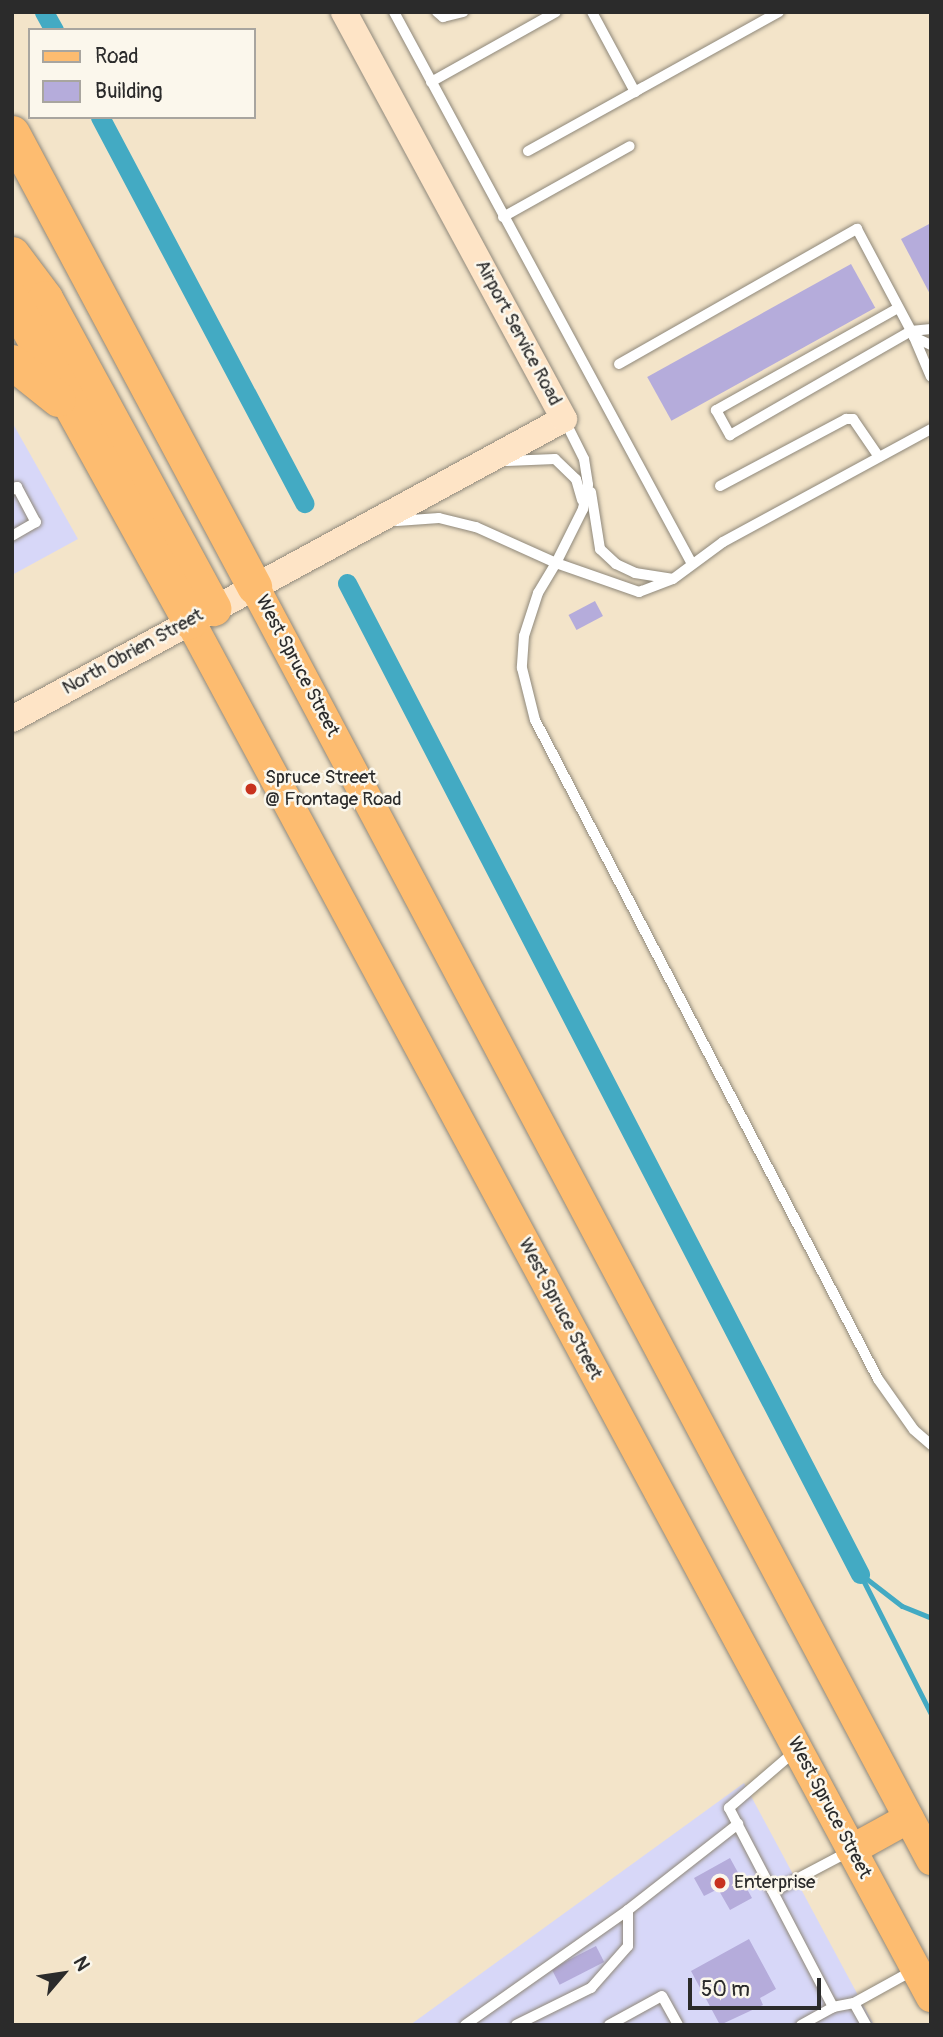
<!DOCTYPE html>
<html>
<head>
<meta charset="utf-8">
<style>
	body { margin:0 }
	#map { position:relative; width:943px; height:2037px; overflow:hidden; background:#f3e4c9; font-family:Pangolin,sans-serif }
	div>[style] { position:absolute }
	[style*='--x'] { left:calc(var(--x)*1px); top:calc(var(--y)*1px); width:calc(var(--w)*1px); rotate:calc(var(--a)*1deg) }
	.built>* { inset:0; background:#d7d7f8 }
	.stream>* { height:5px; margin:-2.5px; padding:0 2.5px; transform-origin:2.5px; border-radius:2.5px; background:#43aac3 }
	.canal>* { height:19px; margin:-9.5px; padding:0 9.5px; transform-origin:9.5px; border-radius:9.5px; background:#43aac3 }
	.building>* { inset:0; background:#b5acdb; transform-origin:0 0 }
	.roads { filter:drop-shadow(0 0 2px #8f887a) drop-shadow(0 0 2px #8f887a) }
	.lane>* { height:10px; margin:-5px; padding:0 5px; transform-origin:5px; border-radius:5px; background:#fff }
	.secondary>* { height:26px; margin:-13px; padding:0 13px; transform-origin:13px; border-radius:13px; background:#fee4c6 }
	.primary>* { height:30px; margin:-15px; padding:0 15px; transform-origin:15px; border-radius:15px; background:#fdbc70 }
	.highway>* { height:35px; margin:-17.5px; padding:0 17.5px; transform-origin:17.5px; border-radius:17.5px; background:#fdbc70 }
	.dots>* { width:19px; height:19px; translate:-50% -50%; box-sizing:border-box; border:4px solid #fbf7ec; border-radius:50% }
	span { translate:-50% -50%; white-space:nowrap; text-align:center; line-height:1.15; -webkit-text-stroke:5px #fbf7ec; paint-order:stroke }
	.street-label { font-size:19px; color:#2b2b2b }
	.poi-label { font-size:19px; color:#2b2b2b }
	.left { translate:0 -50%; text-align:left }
	.frame { position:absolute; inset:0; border:14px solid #2b2b2b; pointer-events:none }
	.legend { position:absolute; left:28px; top:28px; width:228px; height:91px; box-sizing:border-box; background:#fbf7ec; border:2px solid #a8a59f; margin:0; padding:9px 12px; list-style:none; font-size:21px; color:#2b2b2b }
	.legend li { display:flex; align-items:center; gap:14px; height:35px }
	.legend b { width:35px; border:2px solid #a8a59f }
	.north { position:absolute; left:28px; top:1939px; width:70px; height:70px; -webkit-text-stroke:5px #fbf7ec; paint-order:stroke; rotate:61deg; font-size:19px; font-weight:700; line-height:28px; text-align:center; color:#2b2b2b }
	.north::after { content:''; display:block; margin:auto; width:24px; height:32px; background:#2b2b2b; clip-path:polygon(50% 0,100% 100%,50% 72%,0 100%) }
	.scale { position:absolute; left:688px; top:1978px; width:133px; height:32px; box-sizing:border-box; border:4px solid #2b2b2b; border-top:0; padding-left:9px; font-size:21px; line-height:24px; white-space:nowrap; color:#2b2b2b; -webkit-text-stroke:5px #fbf7ec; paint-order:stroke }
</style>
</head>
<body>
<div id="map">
	<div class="built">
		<i style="clip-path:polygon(12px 422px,78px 539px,12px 575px)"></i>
		<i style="clip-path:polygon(744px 1783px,874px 2025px,410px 2025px)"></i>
	</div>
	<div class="stream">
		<i style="--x:860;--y:1574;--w:157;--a:63.1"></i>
		<i style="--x:863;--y:1576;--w:49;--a:37.6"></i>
		<i style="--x:902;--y:1606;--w:31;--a:22"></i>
	</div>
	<div class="canal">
		<i style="--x:44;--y:12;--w:21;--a:61"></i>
		<i style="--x:100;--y:117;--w:437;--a:62.1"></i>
		<i style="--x:347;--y:583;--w:1116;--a:62.63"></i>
	</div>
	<div class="building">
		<i style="clip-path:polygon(931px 223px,931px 296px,901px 239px)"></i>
		<i style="left:851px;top:264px;width:50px;height:233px;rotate:61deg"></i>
		<i style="left:595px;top:601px;width:17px;height:30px;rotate:62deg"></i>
		<i style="clip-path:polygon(730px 1858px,752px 1898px,730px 1910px,718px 1889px,704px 1896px,694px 1878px)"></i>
		<i style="clip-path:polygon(749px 1939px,776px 1989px,760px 1998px,763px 2005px,720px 2025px,691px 1971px)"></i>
		<i style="left:596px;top:1946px;width:18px;height:50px;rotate:63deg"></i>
	</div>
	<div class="roads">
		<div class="lane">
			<i style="--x:394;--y:12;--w:627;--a:61.64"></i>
			<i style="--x:437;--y:12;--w:8;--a:40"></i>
			<i style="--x:443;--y:17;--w:21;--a:-14"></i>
			<i style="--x:592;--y:12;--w:91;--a:61.7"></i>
			<i style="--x:431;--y:82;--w:143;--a:-29.2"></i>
			<i style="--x:528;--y:151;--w:287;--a:-29"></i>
			<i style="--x:503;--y:217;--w:145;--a:-29.2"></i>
			<i style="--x:898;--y:308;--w:209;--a:150.7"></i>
			<i style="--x:716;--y:410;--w:29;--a:61"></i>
			<i style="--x:730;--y:435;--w:209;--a:-29.9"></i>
			<i style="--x:911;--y:331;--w:20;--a:-6"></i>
			<i style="--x:931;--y:345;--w:19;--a:-155"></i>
			<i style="--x:914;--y:337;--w:43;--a:67"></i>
			<i style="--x:619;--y:364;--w:274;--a:-29.6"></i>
			<i style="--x:857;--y:229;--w:121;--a:62"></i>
			<i style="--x:564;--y:419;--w:45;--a:63.4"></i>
			<i style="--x:584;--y:459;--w:26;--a:81"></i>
			<i style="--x:588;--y:485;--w:25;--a:102"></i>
			<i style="--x:583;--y:509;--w:60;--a:116.6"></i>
			<i style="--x:556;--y:563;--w:88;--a:19.3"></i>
			<i style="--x:639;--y:592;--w:36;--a:-21"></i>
			<i style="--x:673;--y:579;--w:62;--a:-36.5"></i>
			<i style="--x:723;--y:542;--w:237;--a:-28.5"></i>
			<i style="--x:507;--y:461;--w:48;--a:-2.4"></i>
			<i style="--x:555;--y:459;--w:29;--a:44"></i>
			<i style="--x:576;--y:479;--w:22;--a:74"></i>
			<i style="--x:720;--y:486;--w:143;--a:-28"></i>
			<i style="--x:846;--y:419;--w:7;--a:0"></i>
			<i style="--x:853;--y:419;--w:46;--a:55.6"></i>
			<i style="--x:12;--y:490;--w:6;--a:-31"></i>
			<i style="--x:17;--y:487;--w:40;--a:62"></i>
			<i style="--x:36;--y:522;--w:28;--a:150"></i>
			<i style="--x:591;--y:492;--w:58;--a:81"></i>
			<i style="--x:600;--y:549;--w:22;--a:43"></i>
			<i style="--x:616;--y:564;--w:21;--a:25"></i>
			<i style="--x:635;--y:573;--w:37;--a:9"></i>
			<i style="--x:397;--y:521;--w:42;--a:-4.1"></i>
			<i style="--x:439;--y:518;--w:38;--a:14"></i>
			<i style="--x:476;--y:527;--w:88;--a:24.2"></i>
			<i style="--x:556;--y:563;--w:35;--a:121"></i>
			<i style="--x:538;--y:593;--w:45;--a:108"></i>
			<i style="--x:524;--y:636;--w:32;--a:94"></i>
			<i style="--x:522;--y:668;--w:54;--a:76"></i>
			<i style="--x:535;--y:720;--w:743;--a:62.5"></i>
			<i style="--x:878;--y:1379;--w:62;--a:54.8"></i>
			<i style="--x:914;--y:1430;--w:23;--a:41"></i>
			<i style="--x:794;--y:1752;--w:86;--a:139.3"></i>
			<i style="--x:729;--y:1808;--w:225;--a:62.4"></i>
			<i style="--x:776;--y:1890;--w:81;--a:-27.8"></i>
			<i style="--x:854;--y:2003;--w:25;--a:61"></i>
			<i style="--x:465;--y:2025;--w:199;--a:-35.2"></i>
			<i style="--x:628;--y:1910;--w:140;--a:-38"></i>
			<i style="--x:516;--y:2025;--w:84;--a:-26.3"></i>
			<i style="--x:591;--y:1988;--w:56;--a:-48.6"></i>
			<i style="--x:628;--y:1946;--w:36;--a:-90"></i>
			<i style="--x:609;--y:2025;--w:60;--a:-28.7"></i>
			<i style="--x:662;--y:1996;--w:33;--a:61"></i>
			<i style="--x:801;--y:2025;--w:37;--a:-29"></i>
			<i style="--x:833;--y:2007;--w:21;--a:-11"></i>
			<i style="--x:854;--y:2003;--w:66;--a:-28.9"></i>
		</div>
		<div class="secondary">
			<i style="--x:12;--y:719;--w:628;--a:-28.52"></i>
			<i style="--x:564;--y:419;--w:463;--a:-118.4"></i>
		</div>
		<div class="primary">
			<i style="--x:254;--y:586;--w:1443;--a:62.01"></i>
			<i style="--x:190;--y:621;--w:1563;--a:61.7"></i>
			<i style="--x:851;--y:1850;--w:66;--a:-28.9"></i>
		</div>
		<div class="highway">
			<i style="--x:12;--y:133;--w:514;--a:61.89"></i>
			<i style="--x:12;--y:254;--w:55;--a:53.1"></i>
			<i style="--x:45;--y:298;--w:353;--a:61.5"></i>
			<i style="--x:12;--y:299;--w:368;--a:61.1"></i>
			<i style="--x:12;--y:362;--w:59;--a:38.8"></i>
		</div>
	</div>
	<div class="dots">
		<i style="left:251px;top:789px;background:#c8321e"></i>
		<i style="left:720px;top:1883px;background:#c8321e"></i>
	</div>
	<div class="street-label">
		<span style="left:518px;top:333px;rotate:62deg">Airport Service Road</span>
		<span style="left:133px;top:652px;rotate:-29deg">North Obrien Street</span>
		<span style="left:297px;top:666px;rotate:62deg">West Spruce Street</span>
		<span style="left:560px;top:1309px;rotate:62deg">West Spruce Street</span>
		<span style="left:829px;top:1808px;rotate:62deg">West Spruce Street</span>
	</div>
	<div class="poi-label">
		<span class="left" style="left:265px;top:789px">Spruce Street<br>@ Frontage Road</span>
		<span class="left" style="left:734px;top:1883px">Enterprise</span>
	</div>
	<div class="frame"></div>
	<ul class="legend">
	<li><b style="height:9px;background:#fdbc70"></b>Road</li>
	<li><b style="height:19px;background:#b5acdb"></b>Building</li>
	</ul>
	<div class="north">N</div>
	<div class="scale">50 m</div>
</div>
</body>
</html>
